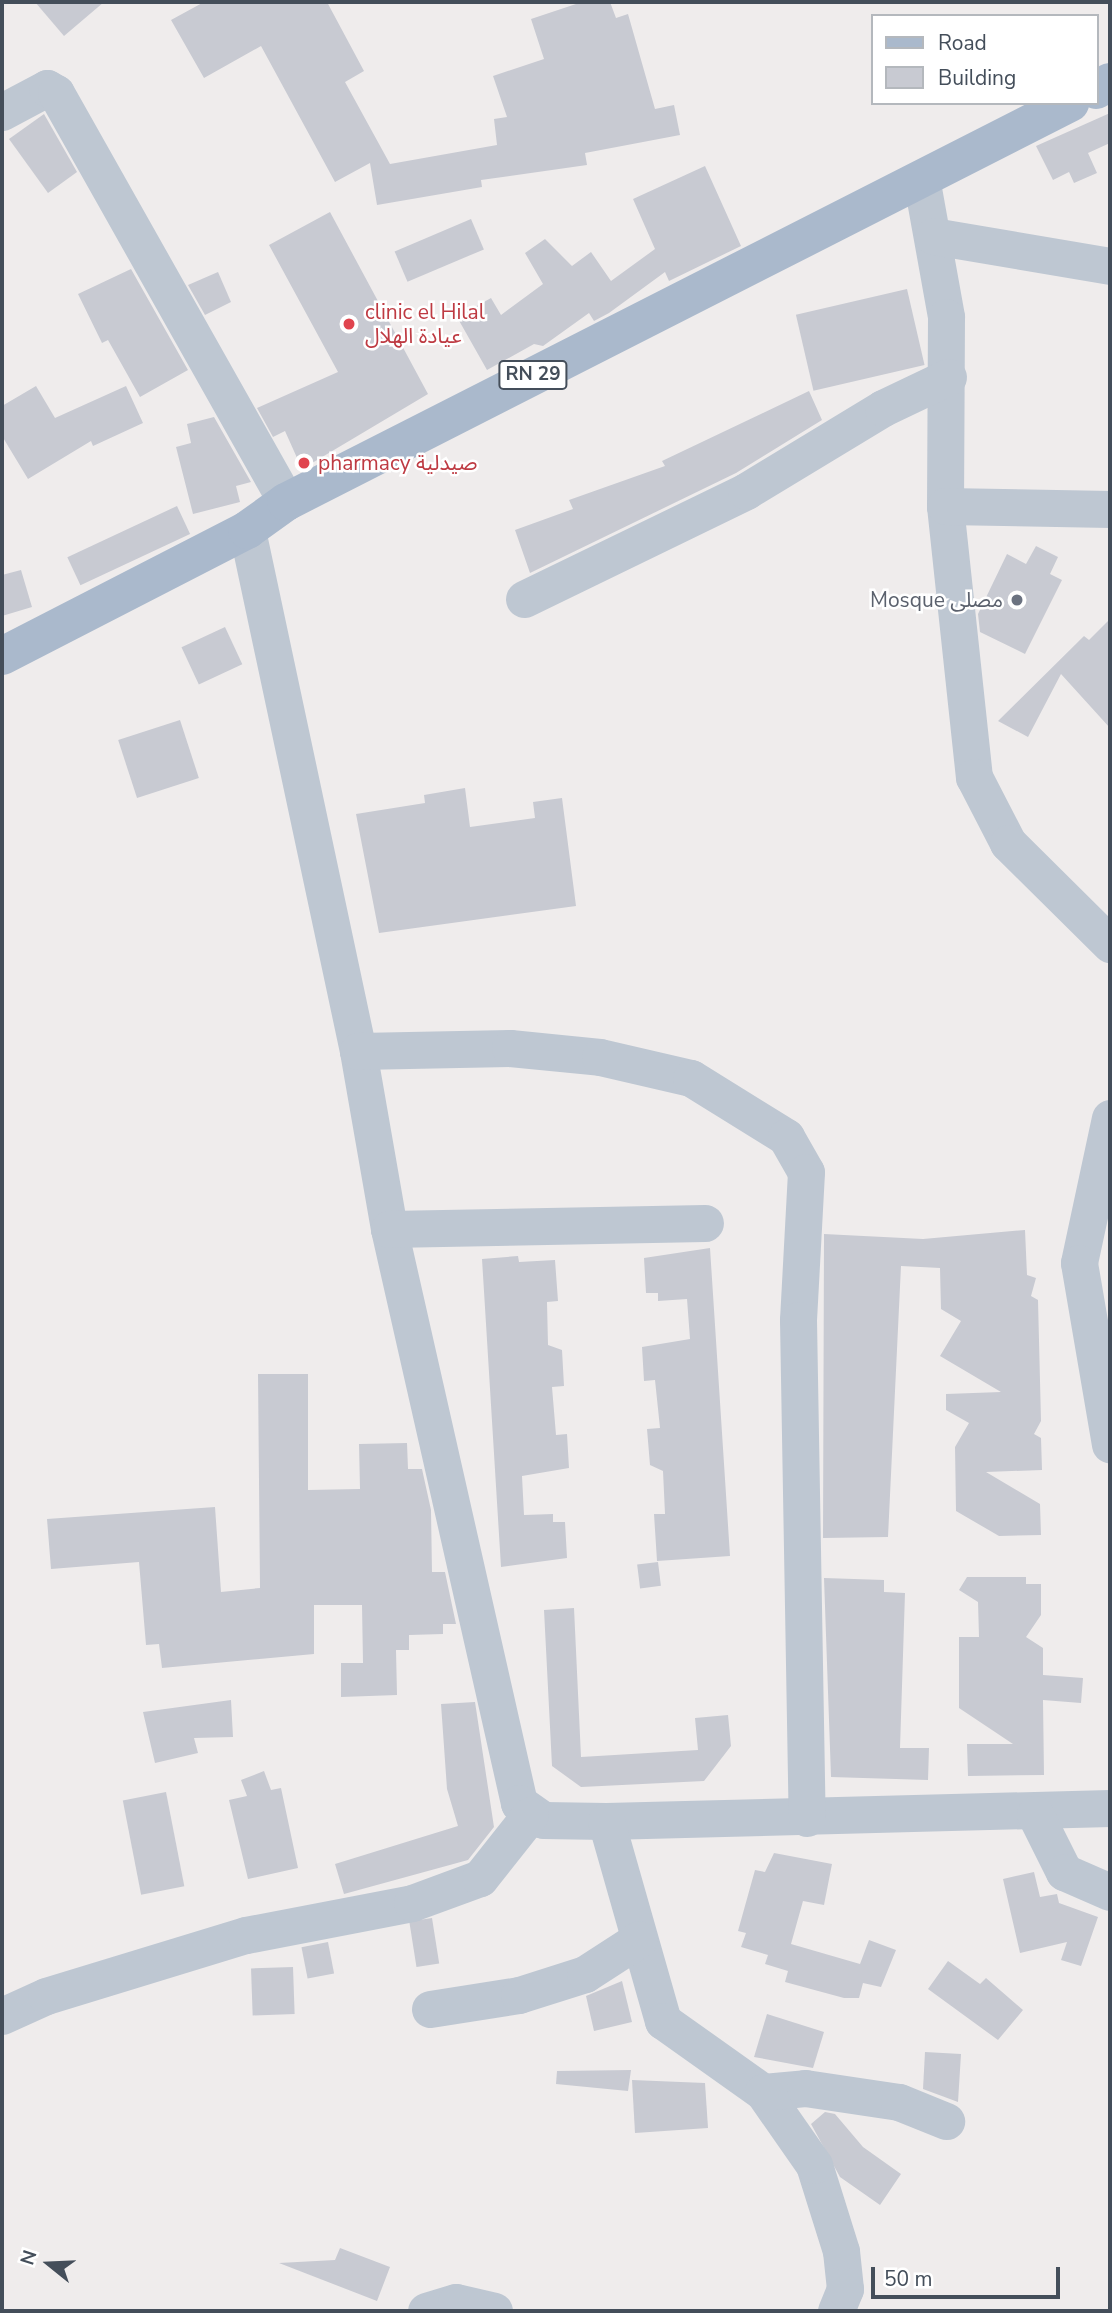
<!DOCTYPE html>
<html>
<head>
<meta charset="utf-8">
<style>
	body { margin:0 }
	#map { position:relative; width:1112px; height:2313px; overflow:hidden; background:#efecec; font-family:"Nunito Sans","Noto Sans Arabic",sans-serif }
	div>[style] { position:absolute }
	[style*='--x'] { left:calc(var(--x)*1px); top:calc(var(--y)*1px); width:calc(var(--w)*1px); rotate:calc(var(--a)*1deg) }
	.building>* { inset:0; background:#c8cad2; transform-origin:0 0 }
	.minor>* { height:37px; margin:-18.5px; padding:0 18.5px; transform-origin:18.5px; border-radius:18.5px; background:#bec7d2 }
	.major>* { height:38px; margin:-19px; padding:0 19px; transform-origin:19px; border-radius:19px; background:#aab9cc }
	.dots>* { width:19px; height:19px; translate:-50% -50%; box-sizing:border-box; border:4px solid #fff; border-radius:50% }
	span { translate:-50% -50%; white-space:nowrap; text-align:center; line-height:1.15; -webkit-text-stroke:5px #fff; paint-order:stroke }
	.shield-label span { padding:2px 5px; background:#fff; border:2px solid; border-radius:5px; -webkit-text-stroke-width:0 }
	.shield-label { font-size:19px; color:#444e5a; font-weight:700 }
	.health-label { font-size:21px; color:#be3a42 }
	.left { translate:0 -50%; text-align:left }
	.worship-label { font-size:21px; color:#5b616d }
	.right { translate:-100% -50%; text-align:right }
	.frame { position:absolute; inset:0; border:4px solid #444e5a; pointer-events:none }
	.legend { position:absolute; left:871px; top:14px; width:228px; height:91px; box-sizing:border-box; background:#fff; border:2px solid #b4b8bd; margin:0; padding:9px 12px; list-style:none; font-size:21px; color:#444e5a }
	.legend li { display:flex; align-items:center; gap:14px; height:35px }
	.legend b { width:35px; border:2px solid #b4b8bd }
	.north { position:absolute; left:14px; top:2229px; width:70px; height:70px; -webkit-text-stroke:5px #fff; paint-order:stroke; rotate:288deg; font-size:19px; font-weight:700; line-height:28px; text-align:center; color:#444e5a }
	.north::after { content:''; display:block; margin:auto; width:24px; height:32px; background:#444e5a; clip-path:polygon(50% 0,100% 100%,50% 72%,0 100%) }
	.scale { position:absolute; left:871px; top:2267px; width:189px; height:32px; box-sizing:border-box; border:4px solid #444e5a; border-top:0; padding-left:9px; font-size:21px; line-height:24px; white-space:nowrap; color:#444e5a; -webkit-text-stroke:5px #fff; paint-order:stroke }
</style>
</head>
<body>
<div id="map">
	<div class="building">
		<i style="clip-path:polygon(35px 2px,104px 2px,64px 36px)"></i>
		<i style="clip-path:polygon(204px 2px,327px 2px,364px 71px,345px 82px,390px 164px,497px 145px,494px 119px,507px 117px,493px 76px,544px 59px,531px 19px,582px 2px,610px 2px,616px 18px,628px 14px,655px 109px,674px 105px,680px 135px,585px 153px,587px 165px,481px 180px,482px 187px,377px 205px,370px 163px,335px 182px,261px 46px,204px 78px,171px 20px)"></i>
		<i style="clip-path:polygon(1110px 113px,1110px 143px,1088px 153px,1097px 173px,1074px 183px,1069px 172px,1053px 180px,1036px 146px)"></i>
		<i style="clip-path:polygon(44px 114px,77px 172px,48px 193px,9px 139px)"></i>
		<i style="clip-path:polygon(705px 166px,741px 246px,669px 281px,665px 272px,609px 313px,594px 321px,589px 313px,543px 346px,534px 344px,487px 370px,457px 317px,491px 298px,501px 315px,543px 284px,525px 253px,545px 239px,572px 266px,591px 252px,611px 281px,655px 249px,633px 199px)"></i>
		<i style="clip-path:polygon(330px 212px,428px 394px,302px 469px,285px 431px,273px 437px,257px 408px,338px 372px,269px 245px)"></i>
		<i style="left:471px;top:219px;width:33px;height:83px;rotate:67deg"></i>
		<i style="clip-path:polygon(131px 269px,188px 370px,140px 397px,108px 340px,102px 343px,78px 294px)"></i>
		<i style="clip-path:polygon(218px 272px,231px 302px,205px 315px,188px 285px)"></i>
		<i style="left:907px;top:289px;width:78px;height:114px;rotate:77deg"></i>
		<i style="clip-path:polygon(36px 386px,55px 418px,126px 386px,143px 423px,93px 446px,91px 441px,28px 479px,2px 436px,2px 406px)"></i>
		<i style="clip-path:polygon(809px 391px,822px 420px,736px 473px,530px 573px,515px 530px,573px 509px,569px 500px,665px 466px,662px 461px)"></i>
		<i style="clip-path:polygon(214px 417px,251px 482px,236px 486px,240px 502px,193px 514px,176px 447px,191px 443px,187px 424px)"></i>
		<i style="left:177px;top:506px;width:31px;height:121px;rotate:65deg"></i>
		<i style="clip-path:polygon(1036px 546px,1058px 557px,1050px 574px,1062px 580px,1025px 654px,980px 632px,978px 614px,1007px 554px,1026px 564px)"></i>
		<i style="clip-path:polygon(21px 570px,32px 607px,2px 616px,2px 575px)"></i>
		<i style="clip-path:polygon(1110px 619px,1110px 728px,1061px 674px,1028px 737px,998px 721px,1084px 636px,1089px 640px)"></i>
		<i style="left:225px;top:627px;width:41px;height:48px;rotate:65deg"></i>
		<i style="left:180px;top:720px;width:61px;height:65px;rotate:72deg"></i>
		<i style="clip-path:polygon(465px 788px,470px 827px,535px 818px,533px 802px,562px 798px,576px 906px,379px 933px,356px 814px,425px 803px,424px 795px)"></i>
		<i style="clip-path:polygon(1025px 1230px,1027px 1275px,1036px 1278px,1031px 1296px,1038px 1300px,1041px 1421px,1034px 1434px,1041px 1438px,1042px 1470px,986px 1472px,1040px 1504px,1041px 1535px,999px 1536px,956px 1511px,955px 1447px,969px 1423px,946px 1410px,946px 1394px,1001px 1392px,940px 1356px,961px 1321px,941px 1309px,940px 1268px,901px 1266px,888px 1537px,823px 1538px,824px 1234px,923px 1239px)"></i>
		<i style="clip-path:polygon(710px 1248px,730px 1556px,657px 1561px,654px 1514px,665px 1514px,663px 1471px,650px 1465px,647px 1429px,660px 1428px,655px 1380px,644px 1381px,642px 1347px,690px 1339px,687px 1299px,658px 1301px,658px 1293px,646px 1293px,644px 1258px)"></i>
		<i style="clip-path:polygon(518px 1256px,519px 1262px,555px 1260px,558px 1301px,547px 1302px,548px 1345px,562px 1350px,564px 1386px,552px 1387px,556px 1435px,567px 1434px,569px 1468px,522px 1476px,524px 1515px,553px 1514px,553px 1522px,565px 1522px,567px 1558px,501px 1567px,482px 1259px)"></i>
		<i style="clip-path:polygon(258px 1374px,308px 1374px,308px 1490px,360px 1489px,359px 1444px,407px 1443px,408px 1469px,422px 1469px,431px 1510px,432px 1572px,445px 1572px,456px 1624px,443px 1624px,443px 1634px,409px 1635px,409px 1650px,396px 1650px,397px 1695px,341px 1697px,341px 1663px,363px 1663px,362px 1605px,314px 1605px,314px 1654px,162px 1668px,159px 1644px,146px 1645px,139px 1562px,51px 1569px,47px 1519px,215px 1507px,221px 1592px,260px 1588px)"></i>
		<i style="left:658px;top:1562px;width:24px;height:21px;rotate:83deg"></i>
		<i style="clip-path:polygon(967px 1577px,1026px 1577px,1026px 1584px,1041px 1584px,1041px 1615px,1026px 1637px,1043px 1648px,1043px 1675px,1083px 1678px,1081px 1703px,1043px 1700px,1044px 1775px,968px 1776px,967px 1744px,1013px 1744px,959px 1708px,959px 1637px,979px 1637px,978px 1602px,959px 1590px)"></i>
		<i style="clip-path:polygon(824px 1578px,884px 1580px,884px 1592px,905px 1593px,900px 1748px,929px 1748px,928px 1780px,831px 1777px)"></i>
		<i style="clip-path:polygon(574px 1608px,581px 1757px,698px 1750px,695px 1718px,728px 1715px,731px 1746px,704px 1781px,581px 1787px,552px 1766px,544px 1610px)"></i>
		<i style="clip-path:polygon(231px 1700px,233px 1737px,194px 1738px,198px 1753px,155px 1763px,143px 1712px)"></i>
		<i style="clip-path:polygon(475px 1702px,494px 1827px,468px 1860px,344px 1894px,335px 1864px,458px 1826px,447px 1789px,441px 1704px)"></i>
		<i style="clip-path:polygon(264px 1771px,271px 1790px,281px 1788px,298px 1868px,248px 1879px,229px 1800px,247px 1796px,241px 1780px)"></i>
		<i style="left:166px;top:1792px;width:96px;height:44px;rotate:79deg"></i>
		<i style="clip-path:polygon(774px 1853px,832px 1864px,824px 1905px,803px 1901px,791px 1944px,860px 1964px,869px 1940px,896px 1950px,881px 1987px,863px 1983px,859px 1998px,844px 1998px,785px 1982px,788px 1971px,765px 1964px,768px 1955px,741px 1947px,746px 1933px,738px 1931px,755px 1870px,765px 1872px)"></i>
		<i style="clip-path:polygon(1034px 1872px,1040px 1897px,1057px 1894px,1059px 1903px,1098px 1917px,1081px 1966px,1061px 1960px,1067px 1942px,1020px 1953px,1003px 1879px)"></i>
		<i style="left:432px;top:1918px;width:46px;height:23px;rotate:81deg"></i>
		<i style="left:328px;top:1942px;width:32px;height:27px;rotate:79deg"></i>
		<i style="clip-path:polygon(948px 1961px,980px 1984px,986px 1978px,1023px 2010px,998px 2040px,928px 1989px)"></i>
		<i style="left:293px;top:1967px;width:47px;height:42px;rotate:88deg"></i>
		<i style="clip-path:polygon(622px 1981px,632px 2022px,594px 2031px,586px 1996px)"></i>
		<i style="clip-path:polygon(767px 2014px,824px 2032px,813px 2068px,754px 2057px)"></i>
		<i style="clip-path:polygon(925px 2052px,961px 2054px,958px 2102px,923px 2089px)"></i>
		<i style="clip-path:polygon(631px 2070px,628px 2091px,556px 2084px,557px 2071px)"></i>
		<i style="clip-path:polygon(632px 2080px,705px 2083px,708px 2128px,635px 2133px)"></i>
		<i style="clip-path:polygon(825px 2112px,835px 2114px,863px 2147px,901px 2174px,880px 2205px,840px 2177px,811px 2124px)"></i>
		<i style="clip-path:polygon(340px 2248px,390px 2267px,377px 2301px,279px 2263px,335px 2260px)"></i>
	</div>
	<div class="minor">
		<i style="--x:2;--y:112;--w:51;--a:-28.1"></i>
		<i style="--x:47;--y:88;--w:10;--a:29"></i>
		<i style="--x:56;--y:93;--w:469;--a:60.6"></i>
		<i style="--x:922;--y:183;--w:136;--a:79.8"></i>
		<i style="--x:946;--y:317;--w:189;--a:90.3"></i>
		<i style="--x:945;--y:506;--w:273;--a:83.9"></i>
		<i style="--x:974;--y:777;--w:74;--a:62.7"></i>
		<i style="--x:1008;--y:843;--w:144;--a:44.7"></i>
		<i style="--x:933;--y:236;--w:180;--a:9.6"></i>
		<i style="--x:945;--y:506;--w:165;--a:1"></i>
		<i style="--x:247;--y:530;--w:533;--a:77.97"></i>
		<i style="--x:358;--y:1051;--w:181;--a:80.1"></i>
		<i style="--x:389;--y:1229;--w:589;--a:77.24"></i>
		<i style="--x:519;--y:1803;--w:29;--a:35"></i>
		<i style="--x:543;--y:1820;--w:63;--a:0.9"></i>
		<i style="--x:606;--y:1821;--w:504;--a:-1.48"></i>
		<i style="--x:524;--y:599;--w:247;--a:-25.9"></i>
		<i style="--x:746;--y:491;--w:160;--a:-31.2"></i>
		<i style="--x:883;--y:408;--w:72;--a:-25.5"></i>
		<i style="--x:358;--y:1051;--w:152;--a:-1.1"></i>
		<i style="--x:510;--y:1048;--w:90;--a:5.7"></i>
		<i style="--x:600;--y:1057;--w:93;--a:13"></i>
		<i style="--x:691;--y:1078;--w:112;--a:31.8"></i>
		<i style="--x:786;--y:1137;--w:40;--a:60.3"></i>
		<i style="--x:806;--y:1172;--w:148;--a:93.1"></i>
		<i style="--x:798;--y:1320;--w:498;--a:89"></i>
		<i style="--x:1110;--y:1118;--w:148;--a:102.1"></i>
		<i style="--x:1079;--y:1263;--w:184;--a:80.3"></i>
		<i style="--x:389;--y:1229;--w:316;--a:-1.1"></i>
		<i style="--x:1035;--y:1814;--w:65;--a:63.4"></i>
		<i style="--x:1064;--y:1872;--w:50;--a:23.5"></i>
		<i style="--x:606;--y:1821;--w:208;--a:74.1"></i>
		<i style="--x:663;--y:2021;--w:123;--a:35.4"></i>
		<i style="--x:430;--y:2009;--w:90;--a:-8.9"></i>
		<i style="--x:519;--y:1995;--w:69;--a:-17.7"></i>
		<i style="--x:585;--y:1974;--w:64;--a:-32.9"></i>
		<i style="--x:2;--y:2016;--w:48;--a:-24.4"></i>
		<i style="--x:46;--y:1996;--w:209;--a:-17"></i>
		<i style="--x:246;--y:1935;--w:169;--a:-10.9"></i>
		<i style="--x:412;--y:1903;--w:72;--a:-20.2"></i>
		<i style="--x:480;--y:1878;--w:80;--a:-51.6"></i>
		<i style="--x:426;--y:2311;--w:31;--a:-17"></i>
		<i style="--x:456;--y:2302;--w:39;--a:13"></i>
		<i style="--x:836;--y:2311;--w:24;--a:-68"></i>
		<i style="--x:845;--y:2289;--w:38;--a:-96"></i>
		<i style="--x:841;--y:2251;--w:90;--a:-107.4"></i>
		<i style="--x:814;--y:2165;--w:89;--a:-124.9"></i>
		<i style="--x:763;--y:2092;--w:42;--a:-5.4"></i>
		<i style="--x:805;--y:2088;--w:95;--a:8.5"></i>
		<i style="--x:899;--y:2102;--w:51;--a:22"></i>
	</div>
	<div class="major">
		<i style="--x:1096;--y:90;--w:16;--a:-30"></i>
		<i style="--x:2;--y:656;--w:276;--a:-27.2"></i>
		<i style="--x:247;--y:530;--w:48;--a:-35.7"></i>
		<i style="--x:286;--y:502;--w:880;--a:-26.97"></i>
	</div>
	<div class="dots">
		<i style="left:349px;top:324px;background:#e0444e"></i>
		<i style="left:304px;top:463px;background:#e0444e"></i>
		<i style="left:1017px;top:600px;background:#6b7280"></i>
	</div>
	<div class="shield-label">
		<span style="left:533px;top:375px">RN 29</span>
	</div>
	<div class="health-label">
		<span class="left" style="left:365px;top:324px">clinic el Hilal<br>عيادة الهلال</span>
		<span class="left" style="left:318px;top:463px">pharmacy صيدلية</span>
	</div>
	<div class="worship-label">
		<span class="right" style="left:1003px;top:600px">Mosque مصلى</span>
	</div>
	<div class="frame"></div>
	<ul class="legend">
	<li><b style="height:9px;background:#aab9cc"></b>Road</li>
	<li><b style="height:19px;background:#c8cad2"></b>Building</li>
	</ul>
	<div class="north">N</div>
	<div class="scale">50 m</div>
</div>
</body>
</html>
